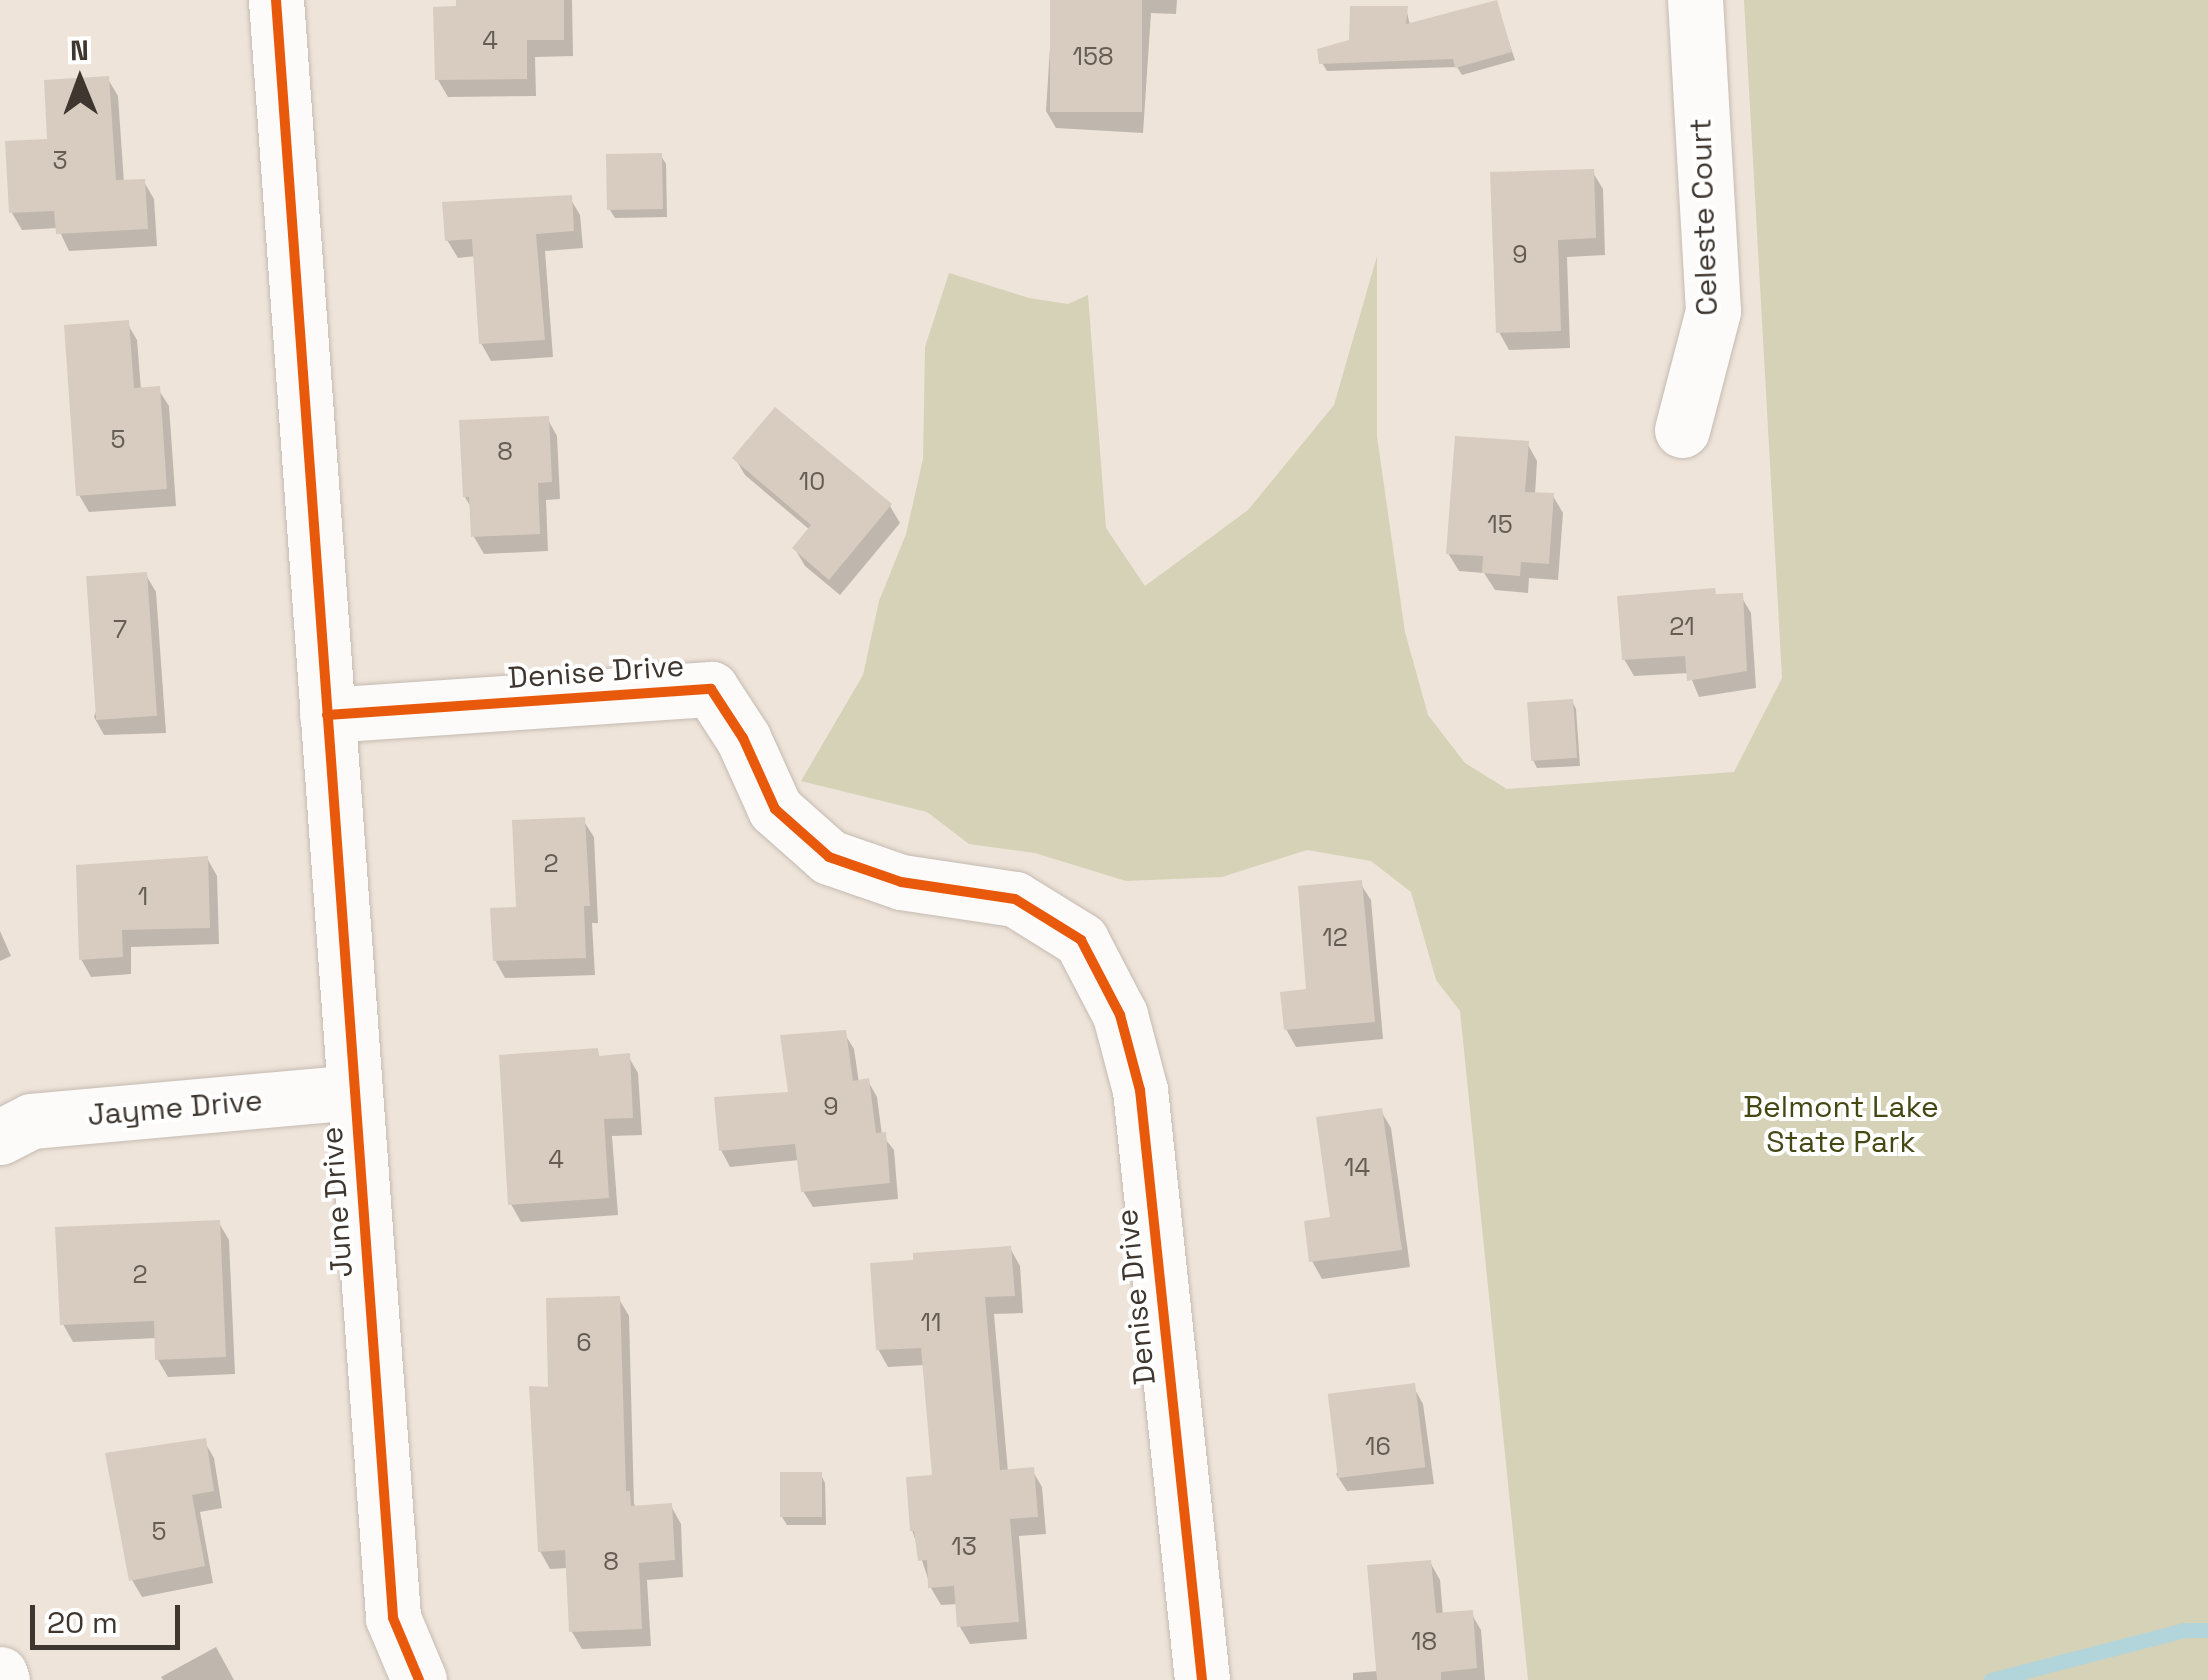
<!DOCTYPE html>
<html>
<head>
<meta charset="utf-8">
<style>
	body { margin:0 }
	#map { position:relative; width:2208px; height:1680px; overflow:hidden; background:#efe4d9; font-family:"Space Grotesk",sans-serif }
	div>[style] { position:absolute }
	[style*='--x'] { left:calc(var(--x)*1px); top:calc(var(--y)*1px); width:calc(var(--w)*1px); rotate:calc(var(--a)*1deg) }
	.green>* { inset:0; background:#d5d2b7 }
	.shadow>* { inset:0; background:#0003 }
	.stream>* { height:15px; margin:-7.5px; padding:0 7.5px; transform-origin:7.5px; border-radius:7.5px; background:#b1d5db }
	.building>* { inset:0; background:#d7ccbf; transform-origin:0 0 }
	.roads { filter:drop-shadow(0 0 2px #c4bbb3) drop-shadow(0 0 2px #c4bbb3) }
	.minor>* { height:55px; margin:-27.5px; padding:0 27.5px; transform-origin:27.5px; border-radius:27.5px; background:#fdfbf9 }
	.cycleway>* { height:10px; margin:-5px; padding:0 5px; transform-origin:5px; border-radius:5px; background:#e8590c }
	span { translate:-50% -50%; white-space:nowrap; text-align:center; line-height:1.15; -webkit-text-stroke:8px #fff; paint-order:stroke }
	.number-label { font-size:25px; color:#655c54 }
	.number-label span { -webkit-text-stroke-width:0 }
	.street-label { font-size:30px; color:#3e362f }
	.park-label { font-size:30px; color:#464814 }
	.north { position:absolute; left:30px; top:30px; width:100px; height:100px; -webkit-text-stroke:8px #fff; paint-order:stroke; rotate:359deg; font-size:28px; font-weight:700; line-height:40px; text-align:center; color:#3e362f }
	.north::after { content:''; display:block; margin:auto; width:35px; height:45px; background:#3e362f; clip-path:polygon(50% 0,100% 100%,50% 72%,0 100%) }
	.scale { position:absolute; left:30px; top:1605px; width:150px; height:45px; box-sizing:border-box; border:5px solid #3e362f; border-top:0; padding-left:12px; font-size:30px; line-height:35px; white-space:nowrap; color:#3e362f; -webkit-text-stroke:8px #fff; paint-order:stroke }
</style>
</head>
<body>
<div id="map">
	<div class="green">
		<i style="clip-path:polygon(1744px 0,2208px 0,2208px 1680px,1528px 1680px,1460px 1011px,1436px 980px,1411px 892px,1371px 861px,1307px 850px,1222px 877px,1126px 881px,1035px 853px,969px 844px,927px 812px,801px 781px,863px 675px,879px 601px,906px 534px,923px 459px,925px 347px,949px 273px,1029px 298px,1068px 304px,1088px 295px,1106px 528px,1145px 586px,1248px 510px,1334px 405px,1377px 256px,1377px 436px,1405px 632px,1428px 715px,1465px 763px,1507px 789px,1734px 772px,1782px 678px)"></i>
	</div>
	<div class="shadow">
		<i style="clip-path:polygon(459px 0,572px 0,573px 56px,535px 57px,536px 96px,448px 97px,438px 80px)"></i>
		<i style="clip-path:polygon(1053px 0,1177px 0,1176px 14px,1151px 13px,1143px 133px,1056px 128px,1046px 111px)"></i>
		<i style="clip-path:polygon(1495px 1px,1515px 60px,1462px 75px,1457px 67px,1327px 71px,1322px 63px,1406px 8px,1410px 25px)"></i>
		<i style="clip-path:polygon(108px 79px,118px 96px,124px 183px,144px 182px,154px 199px,157px 246px,69px 251px,58px 228px,22px 230px,12px 213px,50px 141px)"></i>
		<i style="clip-path:polygon(661px 156px,666px 164px,667px 217px,615px 218px,610px 210px)"></i>
		<i style="clip-path:polygon(1592px 171px,1603px 189px,1605px 255px,1567px 257px,1570px 348px,1509px 350px,1499px 332px)"></i>
		<i style="clip-path:polygon(570px 198px,580px 215px,583px 248px,545px 251px,553px 357px,491px 361px,481px 343px,476px 256px,458px 258px,447px 240px)"></i>
		<i style="clip-path:polygon(127px 323px,137px 340px,141px 390px,158px 389px,169px 406px,176px 506px,89px 512px,79px 495px)"></i>
		<i style="clip-path:polygon(547px 418px,557px 436px,560px 499px,546px 500px,548px 551px,484px 554px,474px 537px,472px 509px,465px 497px)"></i>
		<i style="clip-path:polygon(1527px 443px,1537px 461px,1535px 495px,1553px 496px,1563px 513px,1558px 580px,1529px 578px,1528px 593px,1495px 590px,1484px 573px,1459px 571px,1448px 553px)"></i>
		<i style="clip-path:polygon(735px 458px,890px 506px,900px 523px,840px 595px,805px 566px,795px 549px,810px 530px,745px 475px)"></i>
		<i style="clip-path:polygon(146px 575px,156px 592px,166px 733px,104px 735px,94px 717px)"></i>
		<i style="clip-path:polygon(1741px 596px,1751px 613px,1756px 688px,1699px 697px,1689px 673px,1634px 676px,1624px 659px,1717px 597px)"></i>
		<i style="clip-path:polygon(1572px 701px,1576px 709px,1580px 766px,1537px 768px,1533px 760px)"></i>
		<i style="clip-path:polygon(583px 820px,594px 837px,598px 923px,592px 923px,595px 975px,505px 978px,495px 960px,519px 910px)"></i>
		<i style="clip-path:polygon(207px 858px,217px 876px,219px 944px,131px 947px,131px 974px,91px 977px,81px 959px)"></i>
		<i style="clip-path:polygon(1360px 883px,1371px 900px,1383px 1039px,1296px 1047px,1286px 1029px)"></i>
		<i style="clip-path:polygon(0 931px,11px 956px,0 961px)"></i>
		<i style="clip-path:polygon(844px 1033px,854px 1049px,859px 1083px,868px 1081px,877px 1097px,882px 1135px,894px 1150px,898px 1199px,813px 1207px,803px 1191px,799px 1160px,730px 1167px,721px 1150px,791px 1094px)"></i>
		<i style="clip-path:polygon(596px 1051px,601px 1058px,628px 1056px,638px 1073px,642px 1135px,612px 1136px,618px 1215px,521px 1222px,511px 1204px)"></i>
		<i style="clip-path:polygon(1381px 1111px,1391px 1128px,1410px 1267px,1322px 1279px,1312px 1261px)"></i>
		<i style="clip-path:polygon(219px 1223px,229px 1240px,235px 1374px,168px 1377px,158px 1360px,157px 1338px,73px 1342px,63px 1324px)"></i>
		<i style="clip-path:polygon(1010px 1248px,1020px 1266px,1023px 1313px,994px 1314px,1008px 1472px,1032px 1470px,1042px 1487px,1046px 1534px,1019px 1536px,1027px 1639px,970px 1644px,960px 1627px,958px 1604px,941px 1605px,931px 1588px,912px 1530px,935px 1477px,925px 1365px,888px 1367px,878px 1349px)"></i>
		<i style="clip-path:polygon(619px 1299px,629px 1316px,634px 1504px,637px 1508px,671px 1506px,681px 1524px,683px 1577px,647px 1580px,651px 1646px,582px 1649px,572px 1632px,568px 1568px,550px 1569px,540px 1551px,551px 1389px)"></i>
		<i style="clip-path:polygon(1413px 1386px,1423px 1404px,1434px 1484px,1347px 1491px,1336px 1474px)"></i>
		<i style="clip-path:polygon(204px 1441px,214px 1458px,222px 1508px,200px 1512px,213px 1583px,142px 1597px,132px 1580px)"></i>
		<i style="clip-path:polygon(821px 1475px,825px 1483px,826px 1525px,787px 1525px,782px 1517px)"></i>
		<i style="clip-path:polygon(1430px 1562px,1440px 1580px,1443px 1615px,1471px 1613px,1481px 1630px,1485px 1680px,1353px 1680px,1353px 1673px,1378px 1671px)"></i>
		<i style="clip-path:polygon(216px 1647px,234px 1680px,163px 1680px,161px 1677px)"></i>
	</div>
	<div class="stream">
		<i style="--x:1991;--y:1680;--w:199;--a:-14.5"></i>
		<i style="--x:2184;--y:1630;--w:24;--a:0"></i>
	</div>
	<div class="building">
		<i style="clip-path:polygon(456px 0,564px 0,564px 40px,527px 40px,527px 79px,435px 80px,433px 7px,456px 6px)"></i>
		<i style="left:1050px;top:0;width:92px;height:112px"></i>
		<i style="clip-path:polygon(1497px 0,1512px 52px,1455px 68px,1453px 59px,1319px 64px,1317px 49px,1349px 40px,1350px 6px,1408px 6px,1406px 24px)"></i>
		<i style="clip-path:polygon(109px 76px,116px 180px,145px 179px,148px 229px,56px 234px,54px 211px,9px 213px,5px 141px,47px 139px,44px 80px)"></i>
		<i style="left:662px;top:153px;width:56px;height:56px;rotate:89deg"></i>
		<i style="clip-path:polygon(1594px 169px,1596px 238px,1558px 240px,1561px 331px,1496px 333px,1490px 172px)"></i>
		<i style="clip-path:polygon(572px 195px,574px 231px,536px 234px,545px 340px,479px 344px,472px 239px,445px 241px,442px 202px)"></i>
		<i style="clip-path:polygon(129px 320px,134px 388px,160px 386px,167px 489px,76px 496px,64px 325px)"></i>
		<i style="clip-path:polygon(775px 407px,892px 504px,829px 580px,792px 548px,811px 525px,732px 458px)"></i>
		<i style="clip-path:polygon(549px 416px,552px 482px,538px 483px,540px 534px,471px 537px,469px 497px,463px 497px,459px 420px)"></i>
		<i style="clip-path:polygon(1455px 436px,1529px 441px,1525px 492px,1554px 493px,1549px 564px,1521px 562px,1520px 576px,1482px 573px,1483px 556px,1446px 554px)"></i>
		<i style="left:147px;top:572px;width:144px;height:61px;rotate:86deg"></i>
		<i style="clip-path:polygon(1715px 588px,1716px 594px,1743px 593px,1747px 671px,1687px 681px,1685px 656px,1622px 660px,1617px 596px)"></i>
		<i style="left:1573px;top:699px;width:59px;height:46px;rotate:86deg"></i>
		<i style="clip-path:polygon(585px 817px,590px 906px,584px 906px,586px 958px,493px 961px,490px 908px,516px 907px,512px 820px)"></i>
		<i style="clip-path:polygon(208px 856px,210px 928px,122px 930px,123px 957px,79px 960px,76px 865px)"></i>
		<i style="clip-path:polygon(1362px 880px,1375px 1022px,1284px 1030px,1280px 992px,1306px 989px,1298px 886px)"></i>
		<i style="clip-path:polygon(846px 1030px,853px 1081px,869px 1078px,876px 1133px,886px 1132px,890px 1183px,801px 1192px,795px 1144px,719px 1151px,714px 1097px,788px 1092px,780px 1035px)"></i>
		<i style="clip-path:polygon(598px 1048px,599px 1056px,630px 1053px,633px 1118px,604px 1119px,609px 1198px,508px 1205px,499px 1055px)"></i>
		<i style="clip-path:polygon(1382px 1108px,1402px 1250px,1309px 1262px,1304px 1221px,1330px 1217px,1316px 1117px)"></i>
		<i style="clip-path:polygon(220px 1220px,226px 1357px,155px 1360px,154px 1321px,60px 1325px,55px 1227px)"></i>
		<i style="clip-path:polygon(1011px 1246px,1015px 1296px,985px 1297px,1000px 1470px,1034px 1467px,1038px 1517px,1010px 1519px,1019px 1622px,957px 1627px,954px 1586px,928px 1588px,927px 1560px,918px 1561px,914px 1531px,910px 1531px,906px 1477px,932px 1475px,921px 1348px,876px 1350px,870px 1263px,913px 1260px,913px 1253px)"></i>
		<i style="clip-path:polygon(620px 1296px,626px 1491px,630px 1491px,631px 1506px,672px 1503px,675px 1560px,639px 1563px,642px 1629px,569px 1632px,565px 1550px,538px 1552px,529px 1386px,548px 1387px,546px 1298px)"></i>
		<i style="left:1415px;top:1383px;width:85px;height:88px;rotate:83deg"></i>
		<i style="clip-path:polygon(206px 1438px,214px 1491px,192px 1495px,205px 1566px,129px 1581px,105px 1453px)"></i>
		<i style="left:780px;top:1472px;width:42px;height:45px"></i>
		<i style="clip-path:polygon(1431px 1560px,1436px 1613px,1473px 1610px,1477px 1668px,1441px 1672px,1441px 1680px,1377px 1680px,1367px 1565px)"></i>
	</div>
	<div class="roads">
		<div class="minor">
			<i style="--x:276;--y:0;--w:1622;--a:85.86"></i>
			<i style="--x:393;--y:1618;--w:67;--a:67.2"></i>
			<i style="--x:1682;--y:430;--w:123;--a:-75.4"></i>
			<i style="--x:1713;--y:311;--w:312;--a:-93.3"></i>
			<i style="--x:327;--y:715;--w:385;--a:-3.9"></i>
			<i style="--x:711;--y:689;--w:59;--a:56.9"></i>
			<i style="--x:743;--y:738;--w:78;--a:65.7"></i>
			<i style="--x:775;--y:809;--w:72;--a:41.6"></i>
			<i style="--x:829;--y:857;--w:76;--a:19.1"></i>
			<i style="--x:901;--y:882;--w:115;--a:8.5"></i>
			<i style="--x:1015;--y:899;--w:78;--a:31.8"></i>
			<i style="--x:1081;--y:940;--w:85;--a:62.5"></i>
			<i style="--x:1120;--y:1015;--w:78;--a:75.1"></i>
			<i style="--x:1140;--y:1090;--w:593;--a:84"></i>
			<i style="--x:0;--y:1137;--w:35;--a:-27"></i>
			<i style="--x:31;--y:1121;--w:324;--a:-5.1"></i>
			<i style="--x:0;--y:1674;--w:6;--a:72"></i>
		</div>
	</div>
	<div class="cycleway">
		<i style="--x:276;--y:0;--w:1622;--a:85.86"></i>
		<i style="--x:393;--y:1618;--w:67;--a:67.2"></i>
		<i style="--x:327;--y:715;--w:385;--a:-3.9"></i>
		<i style="--x:711;--y:689;--w:59;--a:56.9"></i>
		<i style="--x:743;--y:738;--w:78;--a:65.7"></i>
		<i style="--x:775;--y:809;--w:72;--a:41.6"></i>
		<i style="--x:829;--y:857;--w:76;--a:19.1"></i>
		<i style="--x:901;--y:882;--w:115;--a:8.5"></i>
		<i style="--x:1015;--y:899;--w:78;--a:31.8"></i>
		<i style="--x:1081;--y:940;--w:85;--a:62.5"></i>
		<i style="--x:1120;--y:1015;--w:78;--a:75.1"></i>
		<i style="--x:1140;--y:1090;--w:593;--a:84"></i>
	</div>
	<div class="number-label">
		<span style="left:490px;top:40px">4</span>
		<span style="left:1093px;top:56px">158</span>
		<span style="left:60px;top:160px">3</span>
		<span style="left:1520px;top:254px">9</span>
		<span style="left:118px;top:439px">5</span>
		<span style="left:505px;top:451px">8</span>
		<span style="left:812px;top:481px">10</span>
		<span style="left:1500px;top:524px">15</span>
		<span style="left:1682px;top:626px">21</span>
		<span style="left:120px;top:629px">7</span>
		<span style="left:551px;top:863px">2</span>
		<span style="left:143px;top:896px">1</span>
		<span style="left:1335px;top:937px">12</span>
		<span style="left:831px;top:1106px">9</span>
		<span style="left:556px;top:1159px">4</span>
		<span style="left:1357px;top:1167px">14</span>
		<span style="left:140px;top:1274px">2</span>
		<span style="left:931px;top:1322px">11</span>
		<span style="left:584px;top:1342px">6</span>
		<span style="left:1378px;top:1446px">16</span>
		<span style="left:159px;top:1531px">5</span>
		<span style="left:964px;top:1546px">13</span>
		<span style="left:611px;top:1561px">8</span>
		<span style="left:1424px;top:1641px">18</span>
	</div>
	<div class="street-label">
		<span style="left:1704px;top:217px;rotate:-92deg">Celeste Court</span>
		<span style="left:596px;top:672px;rotate:-4deg">Denise Drive</span>
		<span style="left:175px;top:1108px;rotate:-5deg">Jayme Drive</span>
		<span style="left:337px;top:1202px;rotate:-94deg">June Drive</span>
		<span style="left:1136px;top:1297px;rotate:-96deg">Denise Drive</span>
	</div>
	<div class="park-label">
		<span style="left:1841px;top:1124px">Belmont Lake<br>State Park</span>
	</div>
	<div class="north">N</div>
	<div class="scale">20 m</div>
</div>
</body>
</html>
